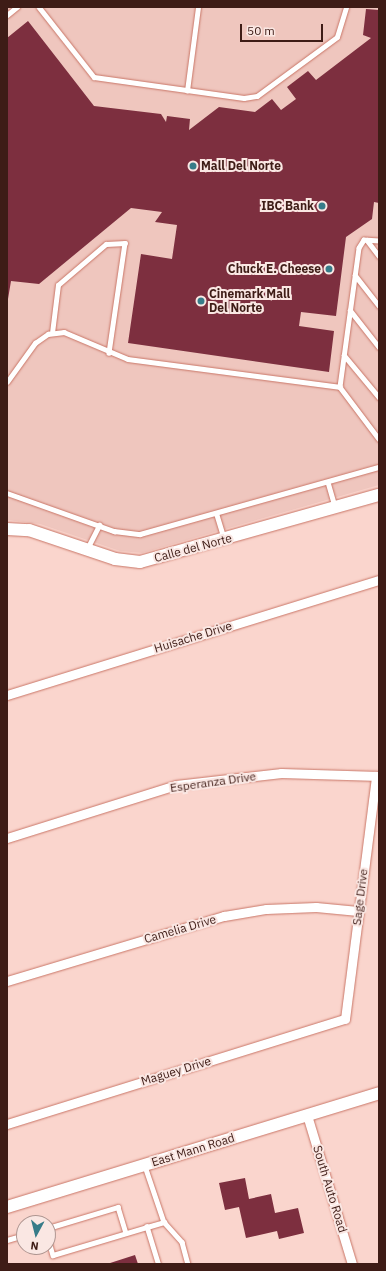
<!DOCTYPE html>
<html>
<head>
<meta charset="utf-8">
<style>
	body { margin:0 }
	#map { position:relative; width:386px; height:1271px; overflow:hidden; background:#fad5cd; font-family:"IBM Plex Sans",sans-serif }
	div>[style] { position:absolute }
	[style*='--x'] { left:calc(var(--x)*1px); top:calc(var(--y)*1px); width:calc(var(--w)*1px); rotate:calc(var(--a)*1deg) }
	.built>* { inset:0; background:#efc6be }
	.building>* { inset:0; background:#7d2f3f }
	.roads { filter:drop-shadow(0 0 1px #c97667) drop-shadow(0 0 1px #c97667) }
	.service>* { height:4.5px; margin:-2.25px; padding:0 2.25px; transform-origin:2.25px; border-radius:2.25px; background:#fff }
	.minor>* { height:9px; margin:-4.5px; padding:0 4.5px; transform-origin:4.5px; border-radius:4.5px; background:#fff }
	.tertiary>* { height:12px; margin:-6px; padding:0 6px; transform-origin:6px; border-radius:6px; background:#fff }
	.dots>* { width:11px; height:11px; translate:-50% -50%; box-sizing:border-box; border:2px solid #fae7e3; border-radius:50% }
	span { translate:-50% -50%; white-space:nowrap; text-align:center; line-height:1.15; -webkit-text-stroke:4px #fae7e3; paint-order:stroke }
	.poi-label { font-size:12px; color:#3e1c16; font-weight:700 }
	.left { translate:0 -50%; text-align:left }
	.right { translate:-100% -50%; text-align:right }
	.street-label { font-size:12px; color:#3e1c16 }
	.frame { position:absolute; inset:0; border:8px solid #3e1c16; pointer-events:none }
	.north { position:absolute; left:16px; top:1215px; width:40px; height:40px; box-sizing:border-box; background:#fae7e3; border:1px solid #af9691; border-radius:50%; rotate:187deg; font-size:11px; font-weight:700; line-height:16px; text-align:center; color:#3e1c16 }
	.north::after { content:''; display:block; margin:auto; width:14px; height:18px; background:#377c89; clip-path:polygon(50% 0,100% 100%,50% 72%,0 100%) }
	.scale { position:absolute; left:240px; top:24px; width:83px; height:18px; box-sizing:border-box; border:2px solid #3e1c16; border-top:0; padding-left:5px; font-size:12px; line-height:14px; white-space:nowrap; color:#3e1c16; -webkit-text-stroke:3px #fae7e3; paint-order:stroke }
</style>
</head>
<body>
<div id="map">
	<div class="built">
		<i style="clip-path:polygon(7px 7px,379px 7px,379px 485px,142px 553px,120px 551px,40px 524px,7px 520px)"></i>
	</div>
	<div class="building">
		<i style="clip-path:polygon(366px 9px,379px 10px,379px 203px,374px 202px,372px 219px,346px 237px,336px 316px,301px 312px,299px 326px,334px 331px,329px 372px,128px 343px,141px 254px,172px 259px,177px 225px,155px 222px,162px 212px,131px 208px,39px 284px,11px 281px,7px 305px,7px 38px,28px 21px,94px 106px,161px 114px,166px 122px,167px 116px,190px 119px,189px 130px,219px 107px,255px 112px,272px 99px,281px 110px,296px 99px,287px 87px,308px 71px,316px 80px,371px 38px,363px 35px)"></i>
		<i style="clip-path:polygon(245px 1178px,249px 1199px,271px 1194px,275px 1213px,298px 1208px,304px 1233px,279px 1239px,277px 1231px,246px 1238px,239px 1207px,225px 1210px,219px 1183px)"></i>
		<i style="clip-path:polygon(135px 1255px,138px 1264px,107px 1264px)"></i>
	</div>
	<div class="roads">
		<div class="service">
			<i style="--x:39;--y:7;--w:89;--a:51.8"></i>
			<i style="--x:94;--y:77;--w:151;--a:8"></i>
			<i style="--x:244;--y:98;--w:13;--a:-9"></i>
			<i style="--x:257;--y:96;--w:99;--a:-36.4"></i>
			<i style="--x:337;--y:37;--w:31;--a:-73"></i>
			<i style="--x:7;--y:15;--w:13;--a:-39"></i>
			<i style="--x:187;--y:91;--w:85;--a:-82.5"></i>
			<i style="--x:367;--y:240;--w:20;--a:53"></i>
			<i style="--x:379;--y:241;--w:15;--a:-176"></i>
			<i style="--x:364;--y:240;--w:9;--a:122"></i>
			<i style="--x:359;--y:248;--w:140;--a:97.8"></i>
			<i style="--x:340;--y:387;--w:65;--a:53.1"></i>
			<i style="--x:355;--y:275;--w:39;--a:52"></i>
			<i style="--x:350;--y:310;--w:47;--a:51.9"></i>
			<i style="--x:52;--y:333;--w:48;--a:-82.9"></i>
			<i style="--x:58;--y:285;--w:63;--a:-40.5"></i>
			<i style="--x:106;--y:244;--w:19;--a:-3"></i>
			<i style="--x:125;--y:243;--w:111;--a:98.3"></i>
			<i style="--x:344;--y:355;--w:55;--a:50.2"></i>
			<i style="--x:7;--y:382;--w:48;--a:-54.3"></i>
			<i style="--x:35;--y:343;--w:16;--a:-35"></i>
			<i style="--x:48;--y:334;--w:16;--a:-7"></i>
			<i style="--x:64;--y:332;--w:69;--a:22.9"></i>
			<i style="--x:128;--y:359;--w:214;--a:7.5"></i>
			<i style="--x:328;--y:482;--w:26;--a:74"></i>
			<i style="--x:7;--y:493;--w:114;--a:19.6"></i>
			<i style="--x:114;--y:531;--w:26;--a:7"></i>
			<i style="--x:140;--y:534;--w:248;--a:-15.7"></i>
			<i style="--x:217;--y:515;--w:24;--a:73"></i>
			<i style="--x:87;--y:549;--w:27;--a:-63"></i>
			<i style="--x:145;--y:1166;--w:59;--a:71.3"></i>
			<i style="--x:164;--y:1222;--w:27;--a:48"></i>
			<i style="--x:182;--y:1242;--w:23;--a:75"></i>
			<i style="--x:48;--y:1228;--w:73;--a:-16.7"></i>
			<i style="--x:118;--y:1207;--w:27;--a:73"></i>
			<i style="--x:48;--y:1238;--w:18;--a:74"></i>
			<i style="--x:53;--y:1255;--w:98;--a:-16.6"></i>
			<i style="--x:7;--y:1240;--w:18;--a:-16"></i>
			<i style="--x:158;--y:1264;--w:39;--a:-107"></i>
			<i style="--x:147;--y:1227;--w:18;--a:-16"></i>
		</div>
		<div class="minor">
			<i style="--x:7;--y:695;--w:389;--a:-17.2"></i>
			<i style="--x:7;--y:838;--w:177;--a:-17.4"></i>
			<i style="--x:176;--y:785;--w:106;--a:-6.5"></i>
			<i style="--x:281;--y:773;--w:98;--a:1.8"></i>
			<i style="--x:7;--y:981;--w:227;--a:-16.7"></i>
			<i style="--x:224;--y:916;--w:43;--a:-9.5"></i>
			<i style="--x:266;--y:909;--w:50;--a:-2.3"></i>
			<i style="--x:316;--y:907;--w:42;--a:5.4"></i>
			<i style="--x:307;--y:1115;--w:156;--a:73.2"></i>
			<i style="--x:7;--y:1124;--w:354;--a:-17.3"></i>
			<i style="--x:345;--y:1019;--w:245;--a:-82.7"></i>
		</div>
		<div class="tertiary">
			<i style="--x:7;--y:529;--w:22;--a:3"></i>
			<i style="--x:29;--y:530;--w:91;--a:18.6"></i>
			<i style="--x:115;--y:559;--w:25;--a:7"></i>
			<i style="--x:140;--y:562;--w:248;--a:-15.7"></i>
			<i style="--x:7;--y:1207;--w:389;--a:-17"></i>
		</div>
	</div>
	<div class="dots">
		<i style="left:193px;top:166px;background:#377c89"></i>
		<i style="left:322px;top:206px;background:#377c89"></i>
		<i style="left:329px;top:269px;background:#377c89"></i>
		<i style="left:201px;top:301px;background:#377c89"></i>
	</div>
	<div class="poi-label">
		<span class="left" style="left:201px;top:166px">Mall Del Norte</span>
		<span class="right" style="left:314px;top:206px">IBC Bank</span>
		<span class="right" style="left:321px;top:269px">Chuck E. Cheese</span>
		<span class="left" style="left:209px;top:301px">Cinemark Mall<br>Del Norte</span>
	</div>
	<div class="street-label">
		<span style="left:193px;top:548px;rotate:-15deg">Calle del Norte</span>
		<span style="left:193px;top:637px;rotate:-17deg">Huisache Drive</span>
		<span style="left:213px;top:782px;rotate:-8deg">Esperanza Drive</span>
		<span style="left:360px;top:897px;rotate:-83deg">Sage Drive</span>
		<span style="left:180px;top:929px;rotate:-16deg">Camelia Drive</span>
		<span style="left:176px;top:1071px;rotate:-17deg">Maguey Drive</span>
		<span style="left:193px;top:1150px;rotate:-17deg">East Mann Road</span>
		<span style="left:330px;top:1189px;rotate:73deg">South Auto Road</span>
	</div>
	<div class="frame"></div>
	<div class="north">N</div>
	<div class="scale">50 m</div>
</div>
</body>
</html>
